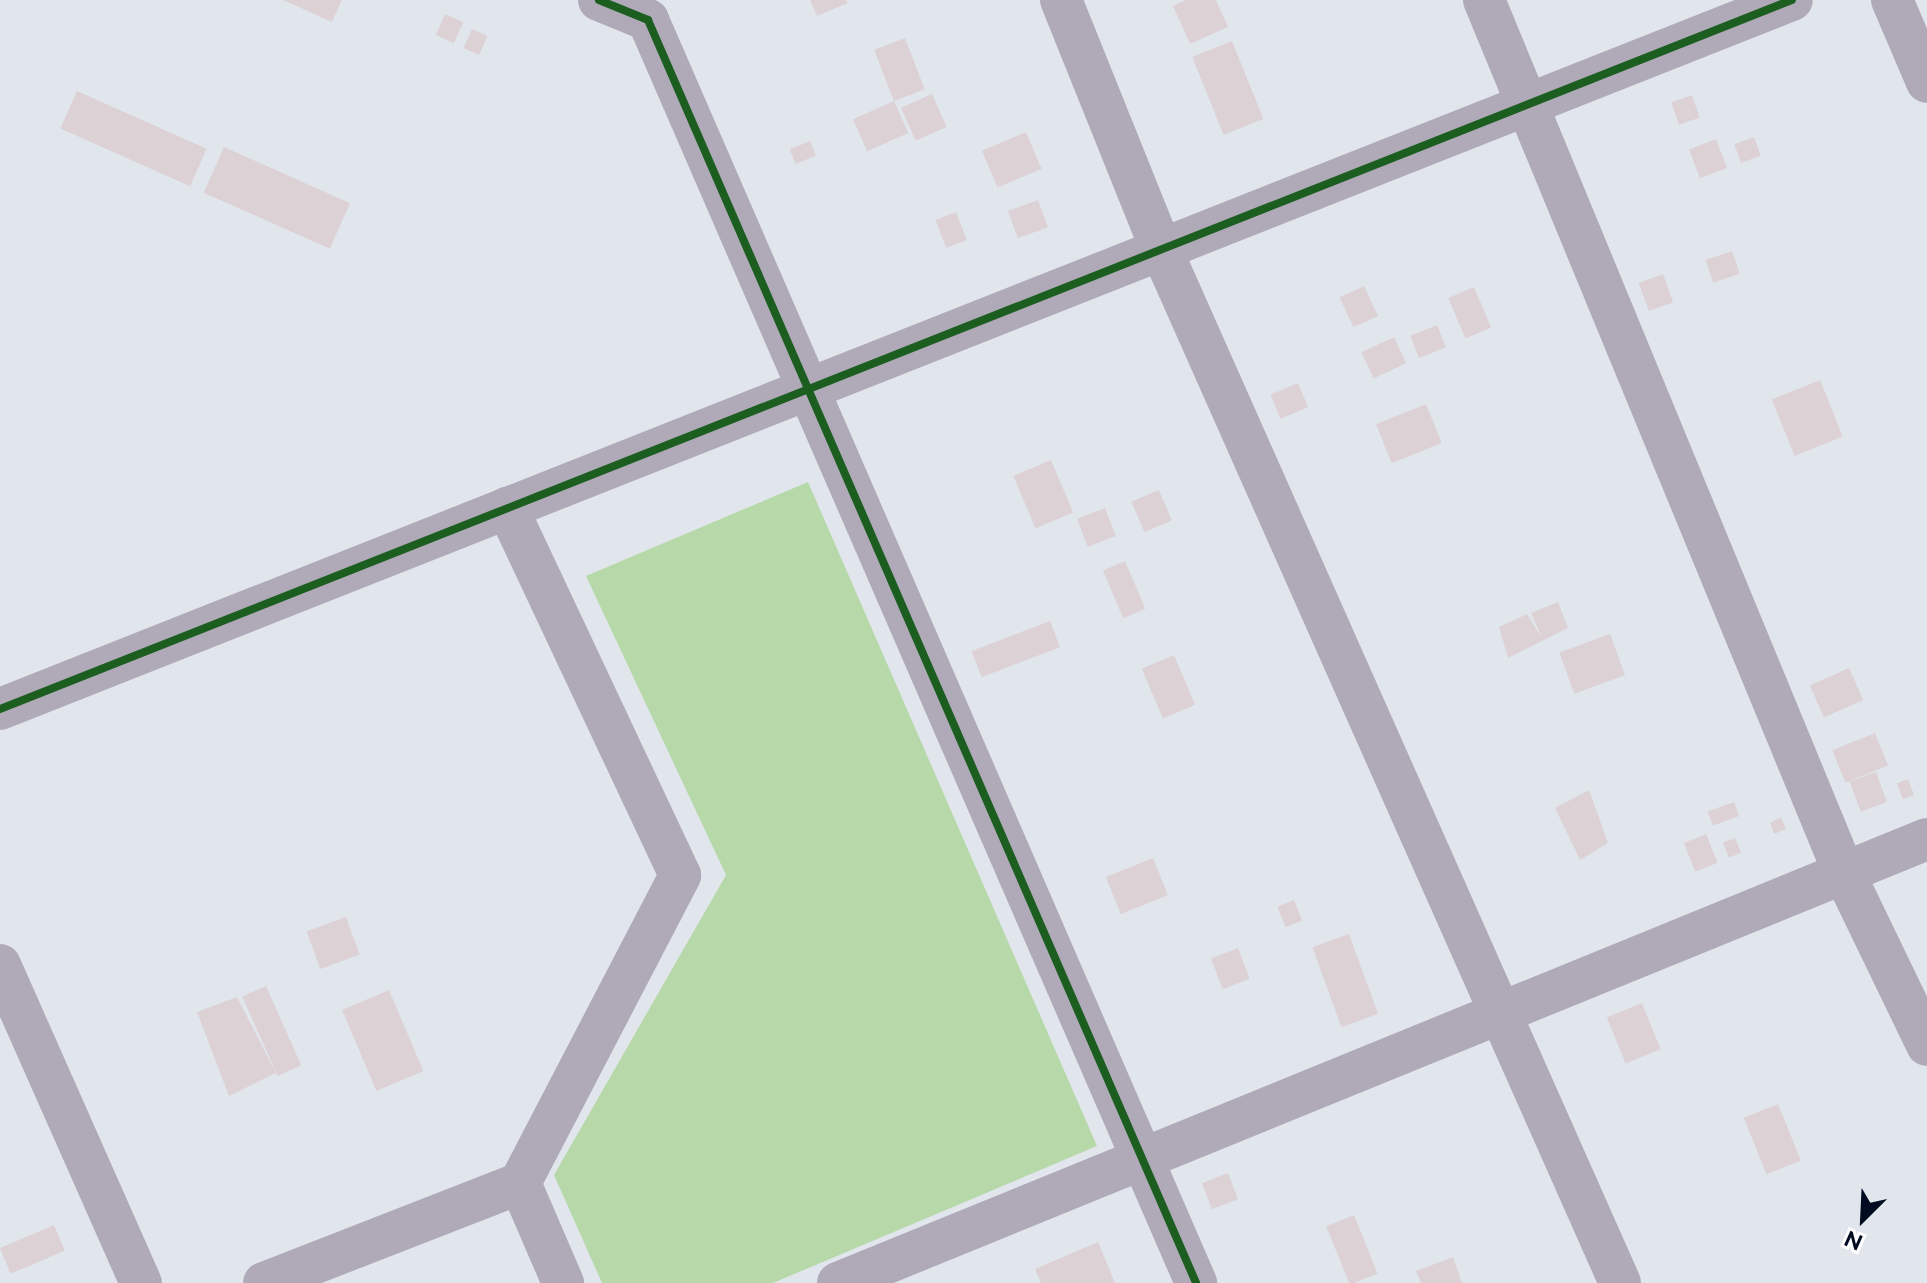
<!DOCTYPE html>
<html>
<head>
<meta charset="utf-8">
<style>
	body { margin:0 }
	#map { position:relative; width:1927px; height:1283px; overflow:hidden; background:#e1e6ed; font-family:Raleway,sans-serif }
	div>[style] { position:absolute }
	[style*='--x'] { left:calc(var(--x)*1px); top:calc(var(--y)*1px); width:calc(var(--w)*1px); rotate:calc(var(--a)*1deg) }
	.green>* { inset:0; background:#b7d8a9 }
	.building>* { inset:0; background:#dcd2d6; transform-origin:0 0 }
	.minor>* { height:42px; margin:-21px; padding:0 21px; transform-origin:21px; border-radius:21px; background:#b0a9b8 }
	.cycleway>* { height:8px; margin:-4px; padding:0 4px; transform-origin:4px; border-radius:4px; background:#1b5e20 }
	span { translate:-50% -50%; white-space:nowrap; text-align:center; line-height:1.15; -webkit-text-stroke:8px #fff; paint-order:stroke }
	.north { position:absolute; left:1823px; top:1179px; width:80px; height:80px; -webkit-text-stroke:6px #fff; paint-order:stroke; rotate:204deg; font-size:22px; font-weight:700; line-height:32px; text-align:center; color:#000b21 }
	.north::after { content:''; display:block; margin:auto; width:28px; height:36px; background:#000b21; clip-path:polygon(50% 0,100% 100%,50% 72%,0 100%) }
</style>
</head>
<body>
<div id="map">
	<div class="green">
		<i style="clip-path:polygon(808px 482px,1097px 1146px,773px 1283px,602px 1283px,554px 1175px,726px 875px,586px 576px)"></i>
	</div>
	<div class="building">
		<i style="clip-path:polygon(283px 0,342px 0,332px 22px)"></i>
		<i style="clip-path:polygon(810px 0,846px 0,848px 3px,817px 16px)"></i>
		<i style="clip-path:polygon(1185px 0,1216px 0,1228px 27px,1190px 44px,1173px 6px)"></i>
		<i style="left:445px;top:14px;width:20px;height:23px;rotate:24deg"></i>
		<i style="left:472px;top:29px;width:17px;height:21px;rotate:24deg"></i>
		<i style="left:905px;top:38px;width:55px;height:33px;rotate:69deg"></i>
		<i style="left:1232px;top:41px;width:84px;height:43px;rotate:68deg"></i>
		<i style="left:77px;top:91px;width:142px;height:41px;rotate:24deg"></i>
		<i style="left:932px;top:94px;width:36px;height:34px;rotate:66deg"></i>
		<i style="left:1692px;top:95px;width:24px;height:22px;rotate:71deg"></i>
		<i style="left:894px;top:101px;width:35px;height:45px;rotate:66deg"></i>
		<i style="left:1026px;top:132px;width:40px;height:48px;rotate:67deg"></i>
		<i style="left:1754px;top:137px;width:20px;height:21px;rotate:70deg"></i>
		<i style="left:1716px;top:139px;width:31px;height:29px;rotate:69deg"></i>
		<i style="left:810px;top:141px;width:16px;height:22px;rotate:68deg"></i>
		<i style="left:224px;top:147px;width:138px;height:50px;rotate:24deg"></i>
		<i style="left:1038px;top:200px;width:29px;height:32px;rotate:70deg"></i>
		<i style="left:956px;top:212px;width:30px;height:22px;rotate:69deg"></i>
		<i style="left:1732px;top:251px;width:24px;height:28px;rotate:71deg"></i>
		<i style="left:1663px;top:274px;width:30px;height:26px;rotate:70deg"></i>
		<i style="left:1364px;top:286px;width:33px;height:27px;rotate:65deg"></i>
		<i style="left:1474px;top:287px;width:44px;height:28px;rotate:67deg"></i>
		<i style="left:1437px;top:325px;width:24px;height:29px;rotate:68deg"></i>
		<i style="left:1394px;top:337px;width:29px;height:36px;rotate:65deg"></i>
		<i style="left:1820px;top:380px;width:61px;height:52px;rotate:68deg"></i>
		<i style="left:1298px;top:383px;width:26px;height:30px;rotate:67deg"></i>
		<i style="left:1426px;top:404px;width:42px;height:54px;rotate:68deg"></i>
		<i style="left:1051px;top:460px;width:57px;height:41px;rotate:67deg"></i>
		<i style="left:1159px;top:490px;width:33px;height:30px;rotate:67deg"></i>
		<i style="left:1105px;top:508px;width:30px;height:30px;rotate:69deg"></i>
		<i style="left:1125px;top:561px;width:52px;height:24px;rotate:67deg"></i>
		<i style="clip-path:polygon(1558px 602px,1568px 628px,1508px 658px,1499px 627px,1527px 614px,1542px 638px,1531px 613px)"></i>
		<i style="left:1050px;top:621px;width:28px;height:84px;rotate:69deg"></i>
		<i style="left:1610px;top:634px;width:44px;height:54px;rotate:70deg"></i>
		<i style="left:1174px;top:655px;width:54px;height:35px;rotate:67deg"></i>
		<i style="left:1849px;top:668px;width:35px;height:43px;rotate:66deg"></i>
		<i style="left:1875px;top:733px;width:35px;height:46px;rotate:68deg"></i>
		<i style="left:1876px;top:772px;width:32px;height:28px;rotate:70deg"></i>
		<i style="left:1908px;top:779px;width:17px;height:12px;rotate:69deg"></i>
		<i style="clip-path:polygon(1589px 790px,1608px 843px,1580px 860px,1555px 808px)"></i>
		<i style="left:1734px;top:802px;width:15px;height:28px;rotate:70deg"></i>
		<i style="clip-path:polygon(1781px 817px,1786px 829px,1774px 834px,1770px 823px)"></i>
		<i style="left:1706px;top:834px;width:31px;height:24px;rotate:68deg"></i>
		<i style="left:1735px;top:838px;width:16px;height:13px;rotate:68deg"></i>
		<i style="left:1153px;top:858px;width:40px;height:51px;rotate:68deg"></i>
		<i style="left:1294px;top:900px;width:22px;height:18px;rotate:68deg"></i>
		<i style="left:346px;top:917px;width:40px;height:42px;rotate:70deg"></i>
		<i style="left:1349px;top:934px;width:85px;height:39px;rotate:70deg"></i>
		<i style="left:1238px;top:948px;width:33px;height:29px;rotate:69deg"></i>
		<i style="left:266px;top:986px;width:87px;height:26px;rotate:66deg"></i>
		<i style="left:389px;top:990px;width:88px;height:51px;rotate:67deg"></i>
		<i style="clip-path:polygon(237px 997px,276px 1073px,229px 1096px,197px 1012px)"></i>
		<i style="left:1642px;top:1003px;width:50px;height:38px;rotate:68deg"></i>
		<i style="left:1778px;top:1104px;width:61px;height:37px;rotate:68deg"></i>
		<i style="left:1228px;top:1173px;width:28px;height:28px;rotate:69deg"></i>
		<i style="left:1354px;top:1215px;width:63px;height:30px;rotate:68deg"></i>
		<i style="left:54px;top:1225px;width:28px;height:59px;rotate:67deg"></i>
		<i style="clip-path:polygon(1098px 1242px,1115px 1283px,1041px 1283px,1035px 1269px)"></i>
		<i style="clip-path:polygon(1453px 1257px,1462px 1283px,1421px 1283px,1416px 1271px)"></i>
	</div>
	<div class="minor">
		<i style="--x:599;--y:0;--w:53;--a:22.2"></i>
		<i style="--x:648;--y:20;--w:1377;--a:66.54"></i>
		<i style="--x:1061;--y:0;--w:268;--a:68.1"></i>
		<i style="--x:1161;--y:249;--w:1131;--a:66.06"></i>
		<i style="--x:1484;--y:0;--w:944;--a:67.59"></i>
		<i style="--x:1844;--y:873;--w:191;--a:64.2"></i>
		<i style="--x:1892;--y:0;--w:89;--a:66.9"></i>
		<i style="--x:0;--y:709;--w:1927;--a:-21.59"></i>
		<i style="--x:0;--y:965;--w:348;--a:66.1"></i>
		<i style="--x:520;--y:1183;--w:109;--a:66.7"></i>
		<i style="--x:264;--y:1283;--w:275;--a:-21.3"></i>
		<i style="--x:520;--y:1183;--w:347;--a:-62.5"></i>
		<i style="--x:680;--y:875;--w:406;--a:-115.2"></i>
		<i style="--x:838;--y:1283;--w:1176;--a:-22.18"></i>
	</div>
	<div class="cycleway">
		<i style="--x:599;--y:0;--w:53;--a:22.2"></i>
		<i style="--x:648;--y:20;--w:1377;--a:66.54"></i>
		<i style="--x:0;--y:709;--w:1927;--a:-21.59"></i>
	</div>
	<div class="north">N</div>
</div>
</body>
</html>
